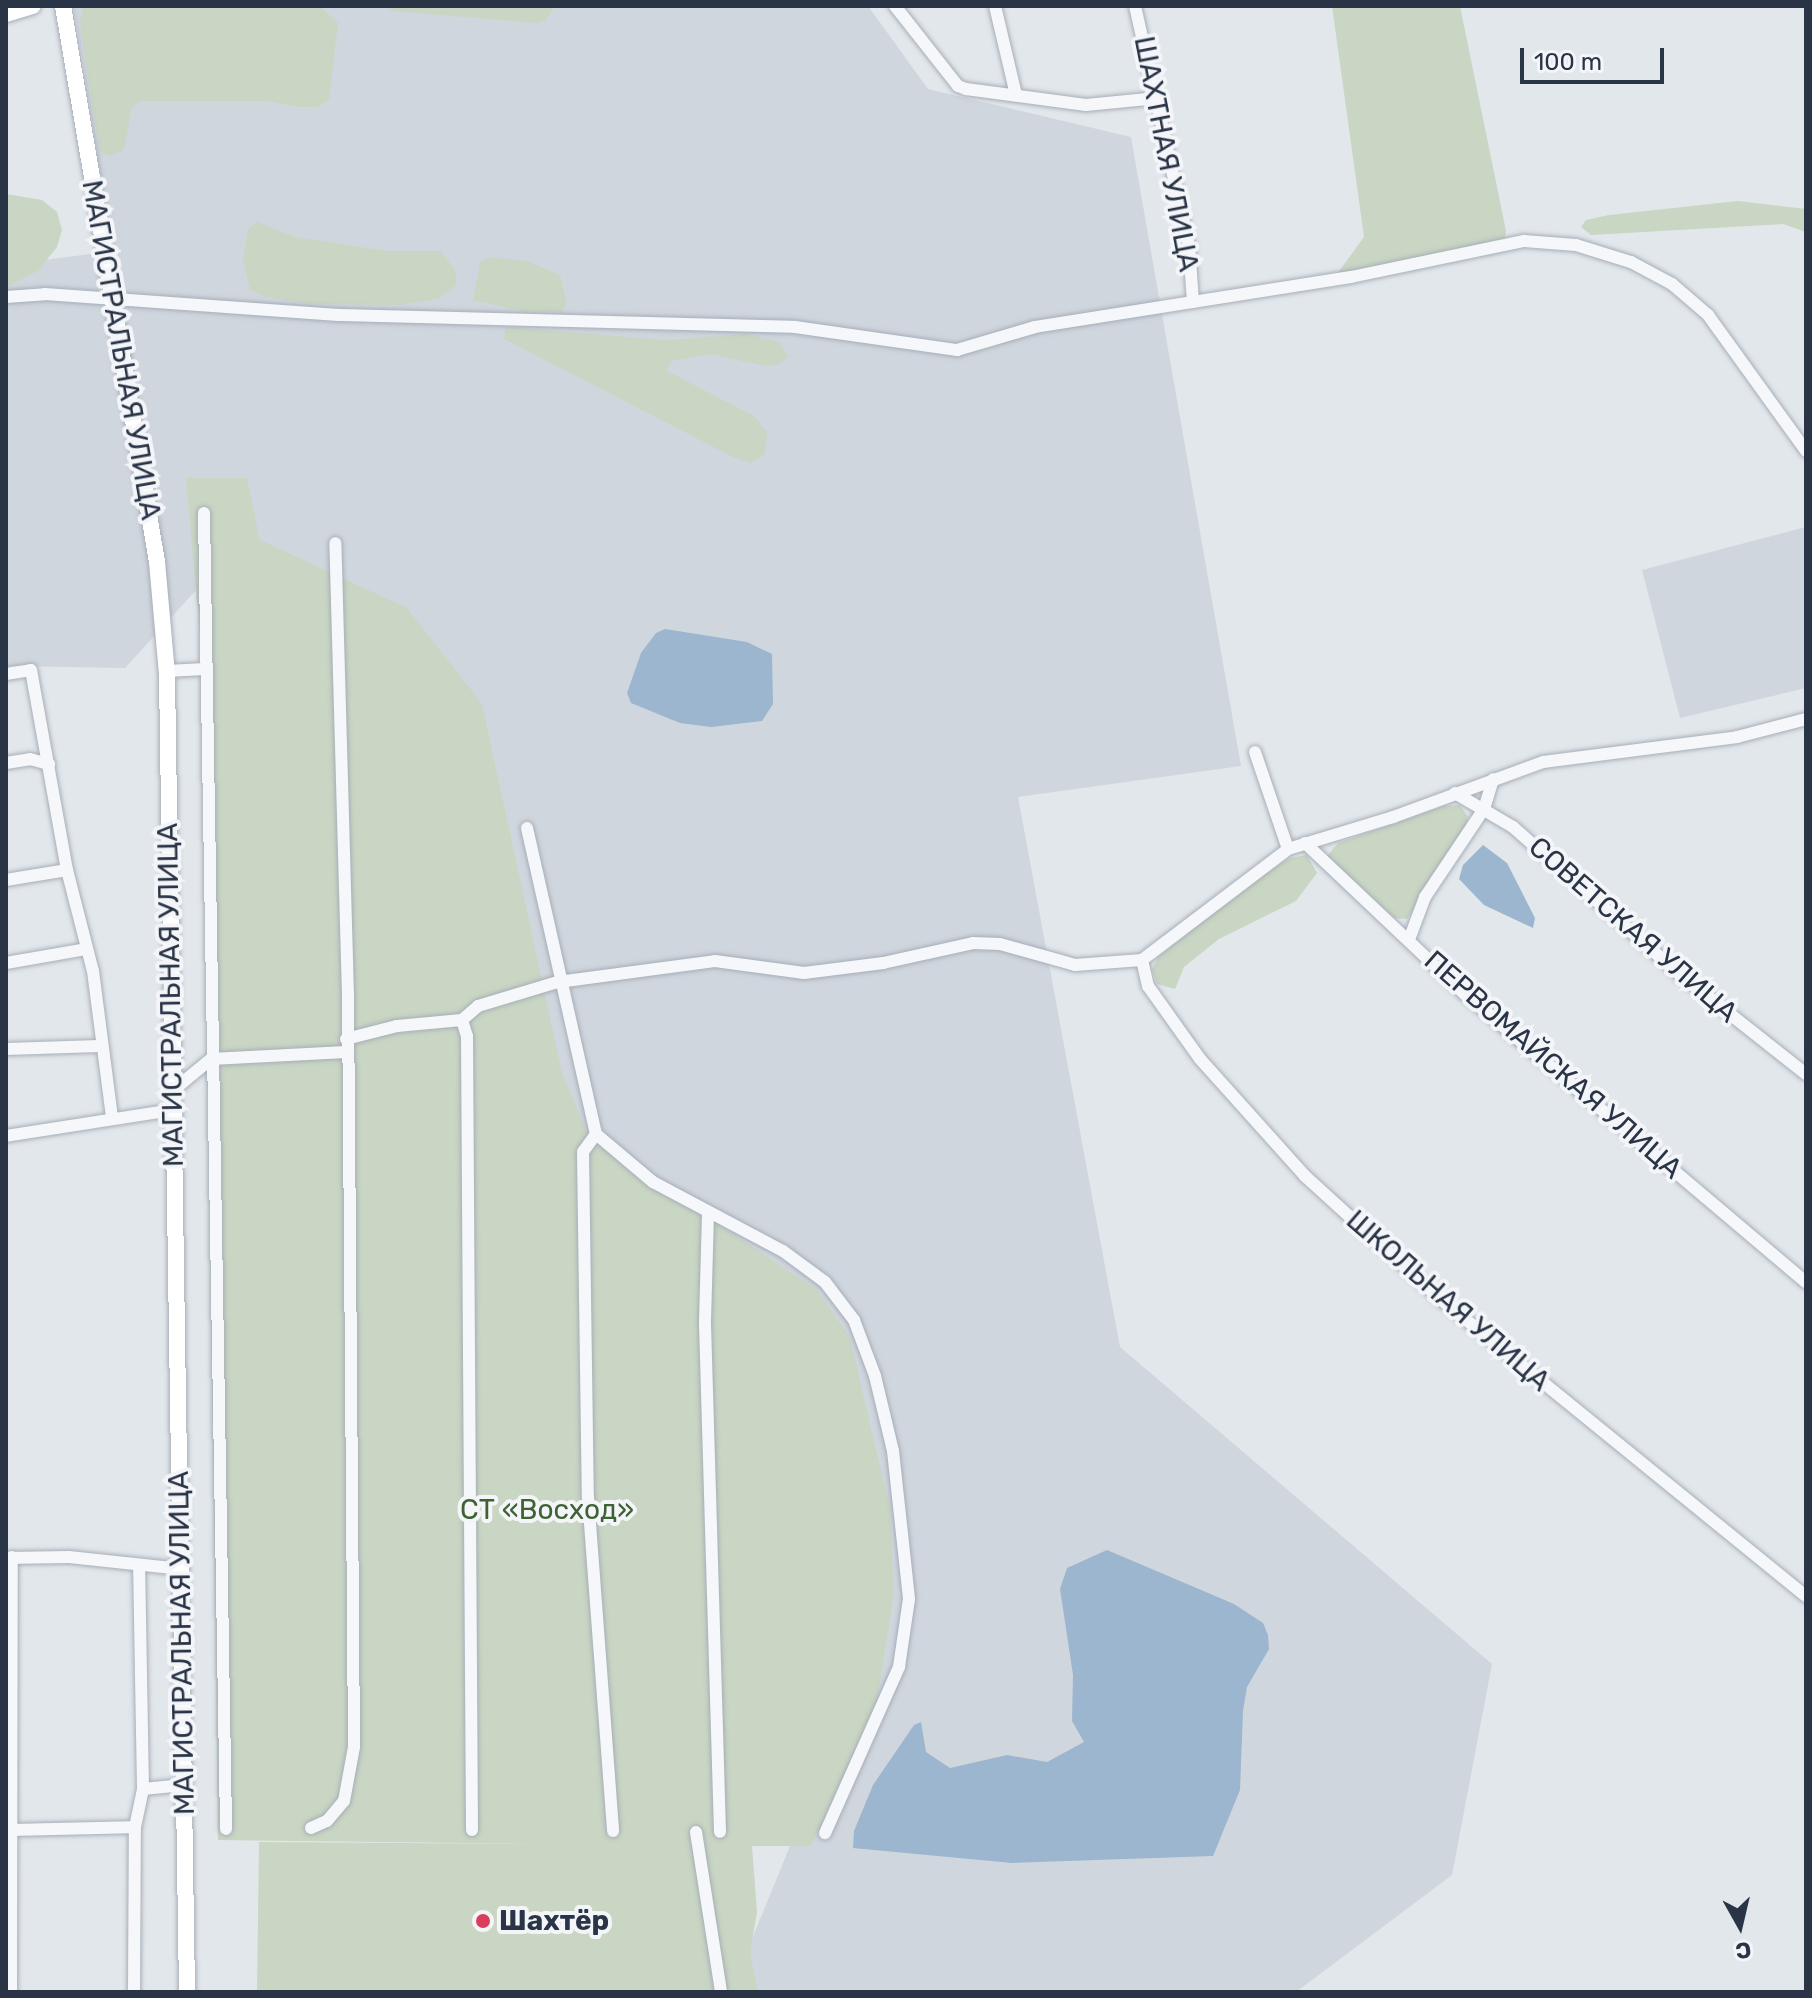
<!DOCTYPE html>
<html>
<head>
<meta charset="utf-8">
<style>
	body { margin:0 }
	#map { position:relative; width:1812px; height:1998px; overflow:hidden; background:#e2e7ec; font-family:Rubik,sans-serif }
	div>[style] { position:absolute }
	[style*='--x'] { left:calc(var(--x)*1px); top:calc(var(--y)*1px); width:calc(var(--w)*1px); rotate:calc(var(--a)*1deg) }
	.built>* { inset:0; background:#d0d6de }
	.green>* { inset:0; background:#c9d6c3 }
	.water>* { inset:0; background:#9bb6ce }
	.roads { filter:drop-shadow(0 0 2px #a7aeb7) drop-shadow(0 0 2px #a7aeb7) }
	.street>* { height:12px; margin:-6px; padding:0 6px; transform-origin:6px; border-radius:6px; background:#f6f7fa }
	.secondary>* { height:16px; margin:-8px; padding:0 8px; transform-origin:8px; border-radius:8px; background:#fff }
	.dots>* { width:22px; height:22px; translate:-50% -50%; box-sizing:border-box; border:4px solid #f3f5f9; border-radius:50% }
	span { translate:-50% -50%; white-space:nowrap; text-align:center; line-height:1.15; -webkit-text-stroke:8px #f3f5f9; paint-order:stroke }
	.street-label { font-size:28px; color:#293446 }
	.park-label { font-size:28px; color:#3f6235 }
	.poi-label { font-size:28px; color:#293446; font-weight:700 }
	.left { translate:0 -50%; text-align:left }
	.frame { position:absolute; inset:0; border:8px solid #293446; pointer-events:none }
	.north { position:absolute; left:1700px; top:1886px; width:80px; height:80px; -webkit-text-stroke:6px #f3f5f9; paint-order:stroke; rotate:172deg; font-size:22px; font-weight:700; line-height:32px; text-align:center; color:#293446 }
	.north::after { content:''; display:block; margin:auto; width:28px; height:36px; background:#293446; clip-path:polygon(50% 0,100% 100%,50% 72%,0 100%) }
	.scale { position:absolute; left:1520px; top:48px; width:144px; height:36px; box-sizing:border-box; border:4px solid #293446; border-top:0; padding-left:10px; font-size:24px; line-height:28px; white-space:nowrap; color:#293446; -webkit-text-stroke:6px #f3f5f9; paint-order:stroke }
</style>
</head>
<body>
<div id="map">
	<div class="built">
		<i style="clip-path:polygon(74px 6px,868px 6px,928px 89px,1131px 137px,1241px 766px,1018px 797px,1120px 1347px,1492px 1664px,1452px 1875px,1296px 1992px,750px 1992px,745px 1956px,873px 1643px,554px 1143px,240px 542px,125px 668px,6px 666px,6px 265px,113px 251px)"></i>
		<i style="clip-path:polygon(1806px 527px,1806px 688px,1680px 718px,1642px 570px)"></i>
	</div>
	<div class="green">
		<i style="clip-path:polygon(83px 6px,322px 8px,338px 23px,329px 100px,318px 107px,297px 107px,268px 101px,142px 101px,132px 107px,124px 150px,109px 156px,100px 151px,95px 123px,80px 22px)"></i>
		<i style="clip-path:polygon(386px 6px,555px 6px,546px 20px,536px 23px,392px 11px)"></i>
		<i style="clip-path:polygon(1332px 6px,1460px 6px,1506px 231px,1504px 242px,1337px 274px,1364px 237px)"></i>
		<i style="clip-path:polygon(6px 194px,42px 200px,57px 212px,62px 230px,57px 247px,38px 271px,6px 287px)"></i>
		<i style="clip-path:polygon(1738px 201px,1806px 209px,1806px 232px,1783px 224px,1591px 235px,1581px 227px,1586px 220px,1609px 215px)"></i>
		<i style="clip-path:polygon(257px 222px,296px 237px,387px 251px,441px 251px,456px 272px,456px 285px,438px 299px,400px 305px,311px 304px,265px 297px,250px 290px,243px 260px,248px 229px)"></i>
		<i style="clip-path:polygon(489px 257px,527px 261px,560px 275px,567px 303px,561px 312px,523px 311px,473px 300px,480px 262px)"></i>
		<i style="clip-path:polygon(506px 327px,667px 340px,747px 334px,779px 342px,788px 357px,780px 364px,765px 366px,711px 354px,671px 361px,667px 371px,754px 416px,767px 432px,765px 454px,751px 463px,733px 457px,504px 339px)"></i>
		<i style="clip-path:polygon(186px 478px,247px 478px,260px 540px,407px 608px,482px 704px,562px 1073px,591px 1141px,816px 1289px,850px 1338px,890px 1509px,894px 1594px,874px 1718px,811px 1846px,752px 1846px,757px 1912px,750px 1953px,758px 1992px,257px 1992px,259px 1842px,553px 1844px,218px 1840px,202px 658px)"></i>
		<i style="clip-path:polygon(1460px 805px,1468px 817px,1465px 833px,1407px 919px,1394px 918px,1327px 856px,1338px 843px,1444px 806px)"></i>
		<i style="clip-path:polygon(1307px 855px,1317px 873px,1296px 901px,1219px 939px,1184px 967px,1175px 989px,1157px 984px,1152px 969px,1158px 957px,1256px 879px,1290px 858px)"></i>
	</div>
	<div class="water">
		<i style="clip-path:polygon(665px 629px,747px 642px,772px 654px,773px 704px,762px 721px,711px 727px,680px 723px,631px 703px,627px 693px,641px 653px,656px 633px)"></i>
		<i style="clip-path:polygon(1483px 845px,1507px 863px,1535px 918px,1533px 928px,1484px 905px,1459px 879px,1463px 865px)"></i>
		<i style="clip-path:polygon(1107px 1550px,1234px 1604px,1263px 1623px,1268px 1635px,1269px 1649px,1247px 1687px,1243px 1711px,1240px 1790px,1213px 1856px,1012px 1863px,853px 1848px,854px 1831px,873px 1785px,914px 1725px,921px 1722px,926px 1752px,950px 1768px,1007px 1755px,1047px 1762px,1084px 1742px,1072px 1721px,1073px 1675px,1060px 1589px,1067px 1568px)"></i>
	</div>
	<div class="roads">
		<div class="street">
			<i style="--x:895;--y:6;--w:102;--a:51.8"></i>
			<i style="--x:958;--y:86;--w:9;--a:21"></i>
			<i style="--x:966;--y:89;--w:121;--a:7.6"></i>
			<i style="--x:1086;--y:105;--w:72;--a:-5.6"></i>
			<i style="--x:995;--y:6;--w:91;--a:76.7"></i>
			<i style="--x:1135;--y:6;--w:245;--a:77.3"></i>
			<i style="--x:1189;--y:245;--w:57;--a:86"></i>
			<i style="--x:6;--y:297;--w:39;--a:-4"></i>
			<i style="--x:45;--y:294;--w:294;--a:4.1"></i>
			<i style="--x:338;--y:315;--w:457;--a:1.5"></i>
			<i style="--x:795;--y:327;--w:164;--a:8.1"></i>
			<i style="--x:957;--y:350;--w:81;--a:-16.4"></i>
			<i style="--x:1035;--y:327;--w:320;--a:-9"></i>
			<i style="--x:1351;--y:277;--w:177;--a:-11.8"></i>
			<i style="--x:1524;--y:241;--w:52;--a:4.4"></i>
			<i style="--x:1576;--y:245;--w:58;--a:17.2"></i>
			<i style="--x:1631;--y:262;--w:47;--a:28.2"></i>
			<i style="--x:1672;--y:284;--w:48;--a:40.7"></i>
			<i style="--x:1708;--y:315;--w:168;--a:54.2"></i>
			<i style="--x:204;--y:513;--w:1316;--a:89.04"></i>
			<i style="--x:167;--y:671;--w:38;--a:-3"></i>
			<i style="--x:6;--y:674;--w:25;--a:-9"></i>
			<i style="--x:31;--y:670;--w:203;--a:79.8"></i>
			<i style="--x:67;--y:870;--w:104;--a:75.6"></i>
			<i style="--x:93;--y:971;--w:148;--a:82.6"></i>
			<i style="--x:1255;--y:752;--w:102;--a:71.2"></i>
			<i style="--x:6;--y:763;--w:24;--a:-9"></i>
			<i style="--x:30;--y:759;--w:20;--a:15"></i>
			<i style="--x:1455;--y:793;--w:67;--a:30.4"></i>
			<i style="--x:1513;--y:827;--w:220;--a:41.5"></i>
			<i style="--x:1678;--y:973;--w:163;--a:38.3"></i>
			<i style="--x:527;--y:828;--w:314;--a:77.3"></i>
			<i style="--x:596;--y:1134;--w:75;--a:40.1"></i>
			<i style="--x:653;--y:1182;--w:147;--a:28"></i>
			<i style="--x:783;--y:1251;--w:52;--a:36.4"></i>
			<i style="--x:825;--y:1282;--w:48;--a:52.7"></i>
			<i style="--x:854;--y:1320;--w:60;--a:69.4"></i>
			<i style="--x:875;--y:1376;--w:77;--a:76.5"></i>
			<i style="--x:893;--y:1451;--w:149;--a:83.8"></i>
			<i style="--x:909;--y:1599;--w:69;--a:98.4"></i>
			<i style="--x:899;--y:1667;--w:182;--a:114"></i>
			<i style="--x:1305;--y:843;--w:221;--a:43.4"></i>
			<i style="--x:1466;--y:995;--w:445;--a:40.2"></i>
			<i style="--x:6;--y:880;--w:62;--a:-9.3"></i>
			<i style="--x:1410;--y:937;--w:43;--a:-69.4"></i>
			<i style="--x:1425;--y:897;--w:106;--a:-56.2"></i>
			<i style="--x:1484;--y:809;--w:31;--a:-73"></i>
			<i style="--x:1142;--y:960;--w:27;--a:77"></i>
			<i style="--x:1148;--y:986;--w:90;--a:54.5"></i>
			<i style="--x:1200;--y:1059;--w:157;--a:48.1"></i>
			<i style="--x:1305;--y:1176;--w:181;--a:42.3"></i>
			<i style="--x:1439;--y:1298;--w:473;--a:39.1"></i>
			<i style="--x:6;--y:963;--w:81;--a:-9.9"></i>
			<i style="--x:462;--y:1020;--w:17;--a:73"></i>
			<i style="--x:467;--y:1036;--w:794;--a:89.64"></i>
			<i style="--x:346;--y:1039;--w:53;--a:-14.3"></i>
			<i style="--x:397;--y:1026;--w:65;--a:-5.3"></i>
			<i style="--x:462;--y:1020;--w:21;--a:-41"></i>
			<i style="--x:478;--y:1006;--w:84;--a:-16.7"></i>
			<i style="--x:558;--y:982;--w:158;--a:-7.6"></i>
			<i style="--x:715;--y:961;--w:90;--a:7.7"></i>
			<i style="--x:804;--y:973;--w:80;--a:-7.2"></i>
			<i style="--x:883;--y:963;--w:92;--a:-12.5"></i>
			<i style="--x:973;--y:943;--w:27;--a:2"></i>
			<i style="--x:1000;--y:944;--w:78;--a:15.6"></i>
			<i style="--x:1075;--y:965;--w:67;--a:-4.3"></i>
			<i style="--x:1142;--y:960;--w:183;--a:-37.2"></i>
			<i style="--x:1288;--y:849;--w:110;--a:-16.9"></i>
			<i style="--x:1393;--y:817;--w:160;--a:-20.1"></i>
			<i style="--x:1543;--y:762;--w:196;--a:-7.3"></i>
			<i style="--x:1737;--y:737;--w:71;--a:-14.6"></i>
			<i style="--x:6;--y:1049;--w:93;--a:-1.8"></i>
			<i style="--x:171;--y:1092;--w:52;--a:-39.5"></i>
			<i style="--x:211;--y:1059;--w:135;--a:-3"></i>
			<i style="--x:596;--y:1134;--w:22;--a:126"></i>
			<i style="--x:583;--y:1152;--w:345;--a:89.2"></i>
			<i style="--x:588;--y:1497;--w:335;--a:85.7"></i>
			<i style="--x:6;--y:1136;--w:168;--a:-8.9"></i>
			<i style="--x:708;--y:1214;--w:110;--a:91.6"></i>
			<i style="--x:705;--y:1324;--w:508;--a:88.31"></i>
			<i style="--x:6;--y:1558;--w:63;--a:-0.9"></i>
			<i style="--x:69;--y:1557;--w:113;--a:6.1"></i>
			<i style="--x:143;--y:1789;--w:41;--a:-5.6"></i>
			<i style="--x:311;--y:1828;--w:17;--a:-24"></i>
			<i style="--x:327;--y:1821;--w:26;--a:-50"></i>
			<i style="--x:344;--y:1801;--w:55;--a:-79.5"></i>
			<i style="--x:354;--y:1747;--w:751;--a:-90.46"></i>
			<i style="--x:348;--y:996;--w:453;--a:-91.6"></i>
			<i style="--x:6;--y:1830;--w:129;--a:-1.3"></i>
			<i style="--x:696;--y:1832;--w:162;--a:81.1"></i>
			<i style="--x:11;--y:1992;--w:435;--a:-89.9"></i>
			<i style="--x:134;--y:1992;--w:165;--a:-89.7"></i>
			<i style="--x:135;--y:1827;--w:39;--a:-78"></i>
			<i style="--x:143;--y:1789;--w:223;--a:-91"></i>
		</div>
		<div class="secondary">
			<i style="--x:63;--y:6;--w:564;--a:80.4"></i>
			<i style="--x:157;--y:562;--w:113;--a:84.9"></i>
			<i style="--x:167;--y:675;--w:1317;--a:89.13"></i>
			<i style="--x:6;--y:14;--w:28;--a:-17"></i>
		</div>
	</div>
	<div class="dots">
		<i style="left:483px;top:1921px;background:#d93f5d"></i>
	</div>
	<div class="street-label">
		<span style="left:1166px;top:154px;rotate:79deg">ШАХТНАЯ УЛИЦА</span>
		<span style="left:121px;top:350px;rotate:80deg">МАГИСТРАЛЬНАЯ УЛИЦА</span>
		<span style="left:1633px;top:930px;rotate:41deg">СОВЕТСКАЯ УЛИЦА</span>
		<span style="left:171px;top:995px;rotate:-91deg">МАГИСТРАЛЬНАЯ УЛИЦА</span>
		<span style="left:1553px;top:1065px;rotate:41deg">ПЕРВОМАЙСКАЯ УЛИЦА</span>
		<span style="left:1448px;top:1301px;rotate:41deg">ШКОЛЬНАЯ УЛИЦА</span>
		<span style="left:182px;top:1643px;rotate:-91deg">МАГИСТРАЛЬНАЯ УЛИЦА</span>
	</div>
	<div class="park-label">
		<span style="left:547px;top:1510px">СТ «Восход»</span>
	</div>
	<div class="poi-label">
		<span class="left" style="left:499px;top:1921px">Шахтёр</span>
	</div>
	<div class="frame"></div>
	<div class="north">С</div>
	<div class="scale">100 m</div>
</div>
</body>
</html>
